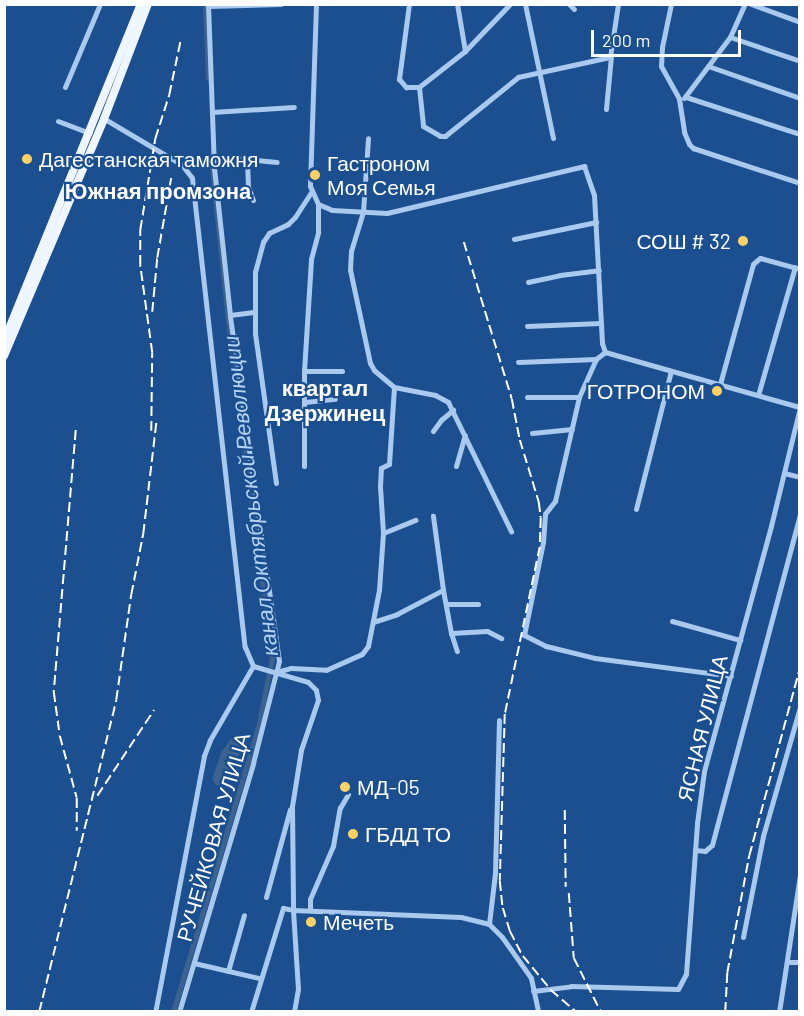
<!DOCTYPE html>
<html>
<head>
<meta charset="utf-8">
<style>
	body { margin:0 }
	#map { position:relative; width:804px; height:1016px; overflow:hidden; background:#1b4f8f; font-family:Barlow,sans-serif }
	div>[style] { position:absolute }
	[style*='--x'] { left:calc(var(--x)*1px); top:calc(var(--y)*1px); width:calc(var(--w)*1px); rotate:calc(var(--a)*1deg) }
	.water>* { inset:0; background:#3c6290 }
	.canal>* { height:5px; margin:-2.5px; padding:0 2.5px; transform-origin:2.5px; border-radius:2.5px; background:#3c6290 }
	.street>* { height:5px; margin:-2.5px; padding:0 2.5px; transform-origin:2.5px; border-radius:2.5px; background:#a9c9ee }
	.primary>* { height:8px; margin:-4px; padding:0 4px; transform-origin:4px; border-radius:4px; background:#f0f6ff }
	.rail>* { height:1.5px; margin-top:-0.75px; transform-origin:0; background:repeating-linear-gradient(90deg,#fff 0 10px,transparent 0 14.5px) }
	.dots>* { width:16px; height:16px; translate:-50% -50%; box-sizing:border-box; border:3px solid #1b4f8f; border-radius:50% }
	span { translate:-50% -50%; white-space:nowrap; text-align:center; line-height:1.15; -webkit-text-stroke:4.5px #1b4f8f; paint-order:stroke }
	.poi-label { font-size:21px; color:#fff }
	.left { translate:0 -50%; text-align:left }
	.right { translate:-100% -50%; text-align:right }
	.street-label { font-size:21px; color:#fff }
	.neighbourhood-label { font-size:22px; color:#fff; font-weight:700 }
	.water-label { font-size:22px; color:#b5d3f5; font-style:italic }
	.frame { position:absolute; inset:0; border:6px solid #fff; pointer-events:none }
	.scale { position:absolute; left:591px; top:30px; width:150px; height:27px; box-sizing:border-box; border:3px solid #fff; border-top:0; padding-left:8px; font-size:18px; line-height:21px; white-space:nowrap; color:#fff; -webkit-text-stroke:4px #1b4f8f; paint-order:stroke }
</style>
</head>
<body>
<div id="map">
	<div class="water">
		<i style="clip-path:polygon(232px 738px,241px 742px,240px 753px,231px 779px,223px 787px,216px 785px,212px 779px,222px 751px)"></i>
	</div>
	<div class="canal">
		<i style="--x:205;--y:4;--w:74;--a:87.7"></i>
		<i style="--x:173;--y:1012;--w:302;--a:-73.4"></i>
		<i style="--x:259;--y:723;--w:66;--a:-78.7"></i>
		<i style="--x:272;--y:658;--w:340;--a:-97.4"></i>
		<i style="--x:228;--y:321;--w:154;--a:-96"></i>
	</div>
	<div class="street">
		<i style="--x:316;--y:4;--w:182;--a:91.9"></i>
		<i style="--x:310;--y:186;--w:20;--a:66"></i>
		<i style="--x:318;--y:204;--w:15;--a:23"></i>
		<i style="--x:332;--y:210;--w:55;--a:3.1"></i>
		<i style="--x:387;--y:213;--w:203;--a:-13.4"></i>
		<i style="--x:584;--y:166;--w:31;--a:71"></i>
		<i style="--x:594;--y:195;--w:148;--a:86.9"></i>
		<i style="--x:602;--y:343;--w:9;--a:72"></i>
		<i style="--x:605;--y:352;--w:203;--a:15.8"></i>
		<i style="--x:409;--y:4;--w:76;--a:97.6"></i>
		<i style="--x:399;--y:79;--w:11;--a:49"></i>
		<i style="--x:406;--y:87;--w:13;--a:0"></i>
		<i style="--x:419;--y:87;--w:58;--a:-38"></i>
		<i style="--x:465;--y:51;--w:65;--a:-46.2"></i>
		<i style="--x:457;--y:4;--w:48;--a:80.3"></i>
		<i style="--x:525;--y:4;--w:137;--a:78.2"></i>
		<i style="--x:569;--y:4;--w:7;--a:45"></i>
		<i style="--x:671;--y:4;--w:44;--a:101.8"></i>
		<i style="--x:662;--y:47;--w:19;--a:93"></i>
		<i style="--x:661;--y:66;--w:38;--a:61"></i>
		<i style="--x:679;--y:99;--w:33;--a:81"></i>
		<i style="--x:684;--y:132;--w:13;--a:67"></i>
		<i style="--x:689;--y:144;--w:6;--a:45"></i>
		<i style="--x:693;--y:148;--w:113;--a:18.1"></i>
		<i style="--x:751;--y:4;--w:52;--a:20.2"></i>
		<i style="--x:208;--y:6;--w:73;--a:-1.6"></i>
		<i style="--x:730;--y:37;--w:74;--a:18.9"></i>
		<i style="--x:708;--y:66;--w:97;--a:19.2"></i>
		<i style="--x:65;--y:87;--w:90;--a:-67.1"></i>
		<i style="--x:419;--y:87;--w:39;--a:84"></i>
		<i style="--x:423;--y:126;--w:20;--a:30"></i>
		<i style="--x:440;--y:136;--w:5;--a:0"></i>
		<i style="--x:445;--y:136;--w:94;--a:-38.9"></i>
		<i style="--x:518;--y:77;--w:94;--a:-12.3"></i>
		<i style="--x:610;--y:57;--w:54;--a:-81.4"></i>
		<i style="--x:686;--y:97;--w:120;--a:18"></i>
		<i style="--x:684;--y:98;--w:76;--a:-53"></i>
		<i style="--x:730;--y:37;--w:36;--a:-66"></i>
		<i style="--x:606;--y:109;--w:53;--a:-84.6"></i>
		<i style="--x:212;--y:112;--w:82;--a:-3.5"></i>
		<i style="--x:103;--y:118;--w:92;--a:30.7"></i>
		<i style="--x:182;--y:165;--w:16;--a:52"></i>
		<i style="--x:192;--y:178;--w:472;--a:83.6"></i>
		<i style="--x:245;--y:647;--w:21;--a:67"></i>
		<i style="--x:253;--y:666;--w:86;--a:120.2"></i>
		<i style="--x:210;--y:740;--w:17;--a:111"></i>
		<i style="--x:204;--y:756;--w:261;--a:100.8"></i>
		<i style="--x:58;--y:121;--w:34;--a:21"></i>
		<i style="--x:213;--y:156;--w:64;--a:5.4"></i>
		<i style="--x:247;--y:159;--w:28;--a:88"></i>
		<i style="--x:248;--y:187;--w:14;--a:69"></i>
		<i style="--x:514;--y:239;--w:84;--a:-11.7"></i>
		<i style="--x:528;--y:282;--w:33;--a:-12"></i>
		<i style="--x:560;--y:275;--w:39;--a:-7"></i>
		<i style="--x:230;--y:315;--w:24;--a:-7"></i>
		<i style="--x:527;--y:326;--w:74;--a:-2.3"></i>
		<i style="--x:605;--y:352;--w:11;--a:142"></i>
		<i style="--x:596;--y:359;--w:42;--a:114.1"></i>
		<i style="--x:579;--y:397;--w:107;--a:103"></i>
		<i style="--x:555;--y:501;--w:16;--a:128"></i>
		<i style="--x:545;--y:514;--w:28;--a:94"></i>
		<i style="--x:543;--y:542;--w:95;--a:101.5"></i>
		<i style="--x:524;--y:635;--w:25;--a:27"></i>
		<i style="--x:546;--y:646;--w:50;--a:13.8"></i>
		<i style="--x:595;--y:658;--w:137;--a:7.5"></i>
		<i style="--x:518;--y:362;--w:78;--a:-2.2"></i>
		<i style="--x:304;--y:371;--w:38;--a:0"></i>
		<i style="--x:720;--y:384;--w:124;--a:-74.6"></i>
		<i style="--x:753;--y:264;--w:9;--a:-41"></i>
		<i style="--x:760;--y:258;--w:41;--a:15.4"></i>
		<i style="--x:394;--y:387;--w:42;--a:11"></i>
		<i style="--x:435;--y:395;--w:15;--a:28"></i>
		<i style="--x:448;--y:402;--w:144;--a:64"></i>
		<i style="--x:758;--y:395;--w:133;--a:-73.9"></i>
		<i style="--x:527;--y:397;--w:52;--a:0"></i>
		<i style="--x:305;--y:402;--w:30;--a:-6"></i>
		<i style="--x:433;--y:431;--w:14;--a:-54"></i>
		<i style="--x:441;--y:420;--w:16;--a:-40"></i>
		<i style="--x:532;--y:433;--w:40;--a:-5.7"></i>
		<i style="--x:304;--y:466;--w:95;--a:-90"></i>
		<i style="--x:304;--y:371;--w:112;--a:-86.4"></i>
		<i style="--x:311;--y:259;--w:28;--a:-75"></i>
		<i style="--x:318;--y:232;--w:28;--a:-90"></i>
		<i style="--x:456;--y:466;--w:32;--a:-74"></i>
		<i style="--x:784;--y:473;--w:16;--a:14"></i>
		<i style="--x:276;--y:483;--w:151;--a:-98"></i>
		<i style="--x:255;--y:333;--w:61;--a:-90"></i>
		<i style="--x:255;--y:272;--w:31;--a:-75"></i>
		<i style="--x:263;--y:242;--w:11;--a:-56"></i>
		<i style="--x:269;--y:233;--w:21;--a:-25"></i>
		<i style="--x:288;--y:224;--w:10;--a:-45"></i>
		<i style="--x:295;--y:217;--w:31;--a:-57"></i>
		<i style="--x:636;--y:509;--w:142;--a:-75.8"></i>
		<i style="--x:383;--y:533;--w:35;--a:-22"></i>
		<i style="--x:443;--y:590;--w:44;--a:79.5"></i>
		<i style="--x:451;--y:633;--w:19;--a:72"></i>
		<i style="--x:446;--y:604;--w:32;--a:0"></i>
		<i style="--x:672;--y:621;--w:71;--a:15.6"></i>
		<i style="--x:373;--y:622;--w:25;--a:-18"></i>
		<i style="--x:397;--y:614;--w:52;--a:-27.6"></i>
		<i style="--x:443;--y:590;--w:75;--a:-97.7"></i>
		<i style="--x:451;--y:633;--w:36;--a:-3"></i>
		<i style="--x:487;--y:631;--w:16;--a:27"></i>
		<i style="--x:253;--y:666;--w:57;--a:16.2"></i>
		<i style="--x:308;--y:682;--w:11;--a:45"></i>
		<i style="--x:316;--y:690;--w:10;--a:79"></i>
		<i style="--x:318;--y:700;--w:53;--a:108.8"></i>
		<i style="--x:301;--y:750;--w:57;--a:99.1"></i>
		<i style="--x:292;--y:806;--w:104;--a:89.4"></i>
		<i style="--x:293;--y:910;--w:168;--a:2.4"></i>
		<i style="--x:461;--y:917;--w:29;--a:14"></i>
		<i style="--x:489;--y:924;--w:18;--a:45"></i>
		<i style="--x:502;--y:937;--w:50;--a:54.7"></i>
		<i style="--x:531;--y:978;--w:35;--a:78"></i>
		<i style="--x:276;--y:672;--w:16;--a:-15"></i>
		<i style="--x:291;--y:668;--w:35;--a:3"></i>
		<i style="--x:326;--y:670;--w:39;--a:-24"></i>
		<i style="--x:362;--y:654;--w:10;--a:-53"></i>
		<i style="--x:368;--y:646;--w:57;--a:-78.9"></i>
		<i style="--x:379;--y:590;--w:57;--a:-86"></i>
		<i style="--x:383;--y:533;--w:47;--a:-93.7"></i>
		<i style="--x:380;--y:486;--w:18;--a:-87"></i>
		<i style="--x:381;--y:468;--w:9;--a:-27"></i>
		<i style="--x:389;--y:464;--w:77;--a:-86.3"></i>
		<i style="--x:394;--y:387;--w:26;--a:-140"></i>
		<i style="--x:374;--y:370;--w:8;--a:-120"></i>
		<i style="--x:370;--y:363;--w:95;--a:-102.1"></i>
		<i style="--x:350;--y:270;--w:19;--a:-87"></i>
		<i style="--x:351;--y:251;--w:41;--a:-72.9"></i>
		<i style="--x:363;--y:212;--w:74;--a:-86.1"></i>
		<i style="--x:695;--y:850;--w:10;--a:6"></i>
		<i style="--x:705;--y:851;--w:9;--a:-41"></i>
		<i style="--x:712;--y:845;--w:342;--a:-75.1"></i>
		<i style="--x:266;--y:897;--w:91;--a:-74.7"></i>
		<i style="--x:310;--y:910;--w:11;--a:-90"></i>
		<i style="--x:310;--y:899;--w:58;--a:-66.5"></i>
		<i style="--x:333;--y:846;--w:39;--a:-80"></i>
		<i style="--x:340;--y:808;--w:16;--a:-60"></i>
		<i style="--x:489;--y:924;--w:51;--a:-83.3"></i>
		<i style="--x:495;--y:873;--w:153;--a:-88.5"></i>
		<i style="--x:743;--y:937;--w:103;--a:-78.8"></i>
		<i style="--x:763;--y:836;--w:134;--a:-74"></i>
		<i style="--x:787;--y:962;--w:13;--a:0"></i>
		<i style="--x:194;--y:963;--w:67;--a:13"></i>
		<i style="--x:228;--y:971;--w:58;--a:-74.1"></i>
		<i style="--x:533;--y:991;--w:38;--a:-7"></i>
		<i style="--x:571;--y:986;--w:107;--a:1.6"></i>
		<i style="--x:678;--y:989;--w:17;--a:-62"></i>
		<i style="--x:686;--y:974;--w:151;--a:-85.8"></i>
		<i style="--x:697;--y:823;--w:52;--a:-82.3"></i>
		<i style="--x:704;--y:771;--w:254;--a:-74.7"></i>
		<i style="--x:771;--y:526;--w:122;--a:-76.3"></i>
		<i style="--x:179;--y:1012;--w:260;--a:-73.4"></i>
		<i style="--x:253;--y:763;--w:105;--a:-75.7"></i>
		<i style="--x:279;--y:661;--w:349;--a:-98.1"></i>
		<i style="--x:230;--y:315;--w:148;--a:-96.2"></i>
		<i style="--x:214;--y:168;--w:164;--a:-92.1"></i>
		<i style="--x:251;--y:1012;--w:109;--a:-72.9"></i>
		<i style="--x:283;--y:908;--w:10;--a:11"></i>
		<i style="--x:293;--y:910;--w:79;--a:86.4"></i>
		<i style="--x:298;--y:989;--w:23;--a:100"></i>
		<i style="--x:779;--y:1012;--w:140;--a:-81.3"></i>
	</div>
	<div class="primary">
		<i style="--x:4;--y:341;--w:364;--a:-67.9"></i>
		<i style="--x:4;--y:356;--w:257;--a:-67.1"></i>
		<i style="--x:104;--y:119;--w:123;--a:-69.1"></i>
	</div>
	<div class="rail">
		<i style="--x:464;--y:242;--w:164;--a:73"></i>
		<i style="--x:512;--y:399;--w:42;--a:79"></i>
		<i style="--x:520;--y:440;--w:65;--a:73"></i>
		<i style="--x:539;--y:502;--w:16;--a:83"></i>
		<i style="--x:541;--y:518;--w:29;--a:92"></i>
		<i style="--x:540;--y:547;--w:171;--a:101.8"></i>
		<i style="--x:505;--y:714;--w:167;--a:91.7"></i>
		<i style="--x:500;--y:881;--w:27;--a:84"></i>
		<i style="--x:503;--y:908;--w:24;--a:73"></i>
		<i style="--x:510;--y:931;--w:28;--a:63"></i>
		<i style="--x:523;--y:956;--w:44;--a:50.5"></i>
		<i style="--x:551;--y:990;--w:33;--a:41"></i>
		<i style="--x:152;--y:312;--w:54;--a:-84.7"></i>
		<i style="--x:157;--y:258;--w:81;--a:-80.1"></i>
		<i style="--x:76;--y:430;--w:263;--a:94.8"></i>
		<i style="--x:54;--y:692;--w:44;--a:82.2"></i>
		<i style="--x:60;--y:736;--w:64;--a:74.7"></i>
		<i style="--x:77;--y:798;--w:33;--a:90"></i>
		<i style="--x:151;--y:431;--w:78;--a:-89.3"></i>
		<i style="--x:152;--y:353;--w:89;--a:-97.8"></i>
		<i style="--x:140;--y:265;--w:35;--a:-90"></i>
		<i style="--x:140;--y:230;--w:92;--a:-80.6"></i>
		<i style="--x:155;--y:139;--w:46;--a:-72.3"></i>
		<i style="--x:169;--y:95;--w:58;--a:-78.1"></i>
		<i style="--x:97;--y:796;--w:103;--a:-56.5"></i>
		<i style="--x:565;--y:810;--w:77;--a:89.3"></i>
		<i style="--x:569;--y:893;--w:65;--a:85.6"></i>
		<i style="--x:574;--y:958;--w:60;--a:63.4"></i>
		<i style="--x:39;--y:1012;--w:321;--a:-76.1"></i>
		<i style="--x:116;--y:700;--w:106;--a:-81.9"></i>
		<i style="--x:131;--y:595;--w:62;--a:-78.9"></i>
		<i style="--x:143;--y:534;--w:112;--a:-83.3"></i>
		<i style="--x:725;--y:1012;--w:39;--a:-87"></i>
		<i style="--x:727;--y:973;--w:119;--a:-79.4"></i>
		<i style="--x:749;--y:856;--w:196;--a:-74.9"></i>
	</div>
	<div class="dots">
		<i style="left:27px;top:159px;background:#ffd166"></i>
		<i style="left:315px;top:175px;background:#ffd166"></i>
		<i style="left:743px;top:241px;background:#ffd166"></i>
		<i style="left:717px;top:391px;background:#ffd166"></i>
		<i style="left:345px;top:787px;background:#ffd166"></i>
		<i style="left:353px;top:834px;background:#ffd166"></i>
		<i style="left:311px;top:922px;background:#ffd166"></i>
	</div>
	<div class="poi-label">
		<span class="left" style="left:39px;top:159px">Дагестанская таможня</span>
		<span class="left" style="left:327px;top:175px">Гастроном<br>Моя Семья</span>
		<span class="right" style="left:731px;top:241px">СОШ # 32</span>
		<span class="right" style="left:705px;top:391px">ГОТРОНОМ</span>
		<span class="left" style="left:357px;top:787px">МД-05</span>
		<span class="left" style="left:365px;top:834px">ГБДД ТО</span>
		<span class="left" style="left:323px;top:922px">Мечеть</span>
	</div>
	<div class="street-label">
		<span style="left:702px;top:728px;rotate:-76deg">ЯСНАЯ УЛИЦА</span>
		<span style="left:213px;top:837px;rotate:-74deg">РУЧЕЙКОВАЯ УЛИЦА</span>
	</div>
	<div class="neighbourhood-label">
		<span style="left:158px;top:191px">Южная промзона</span>
		<span style="left:325px;top:400px">квартал<br>Дзержинец</span>
	</div>
	<div class="water-label">
		<span style="left:250px;top:496px;rotate:-97deg">канал Октябрьской Революции</span>
	</div>
	<div class="frame"></div>
	<div class="scale">200 m</div>
</div>
</body>
</html>
